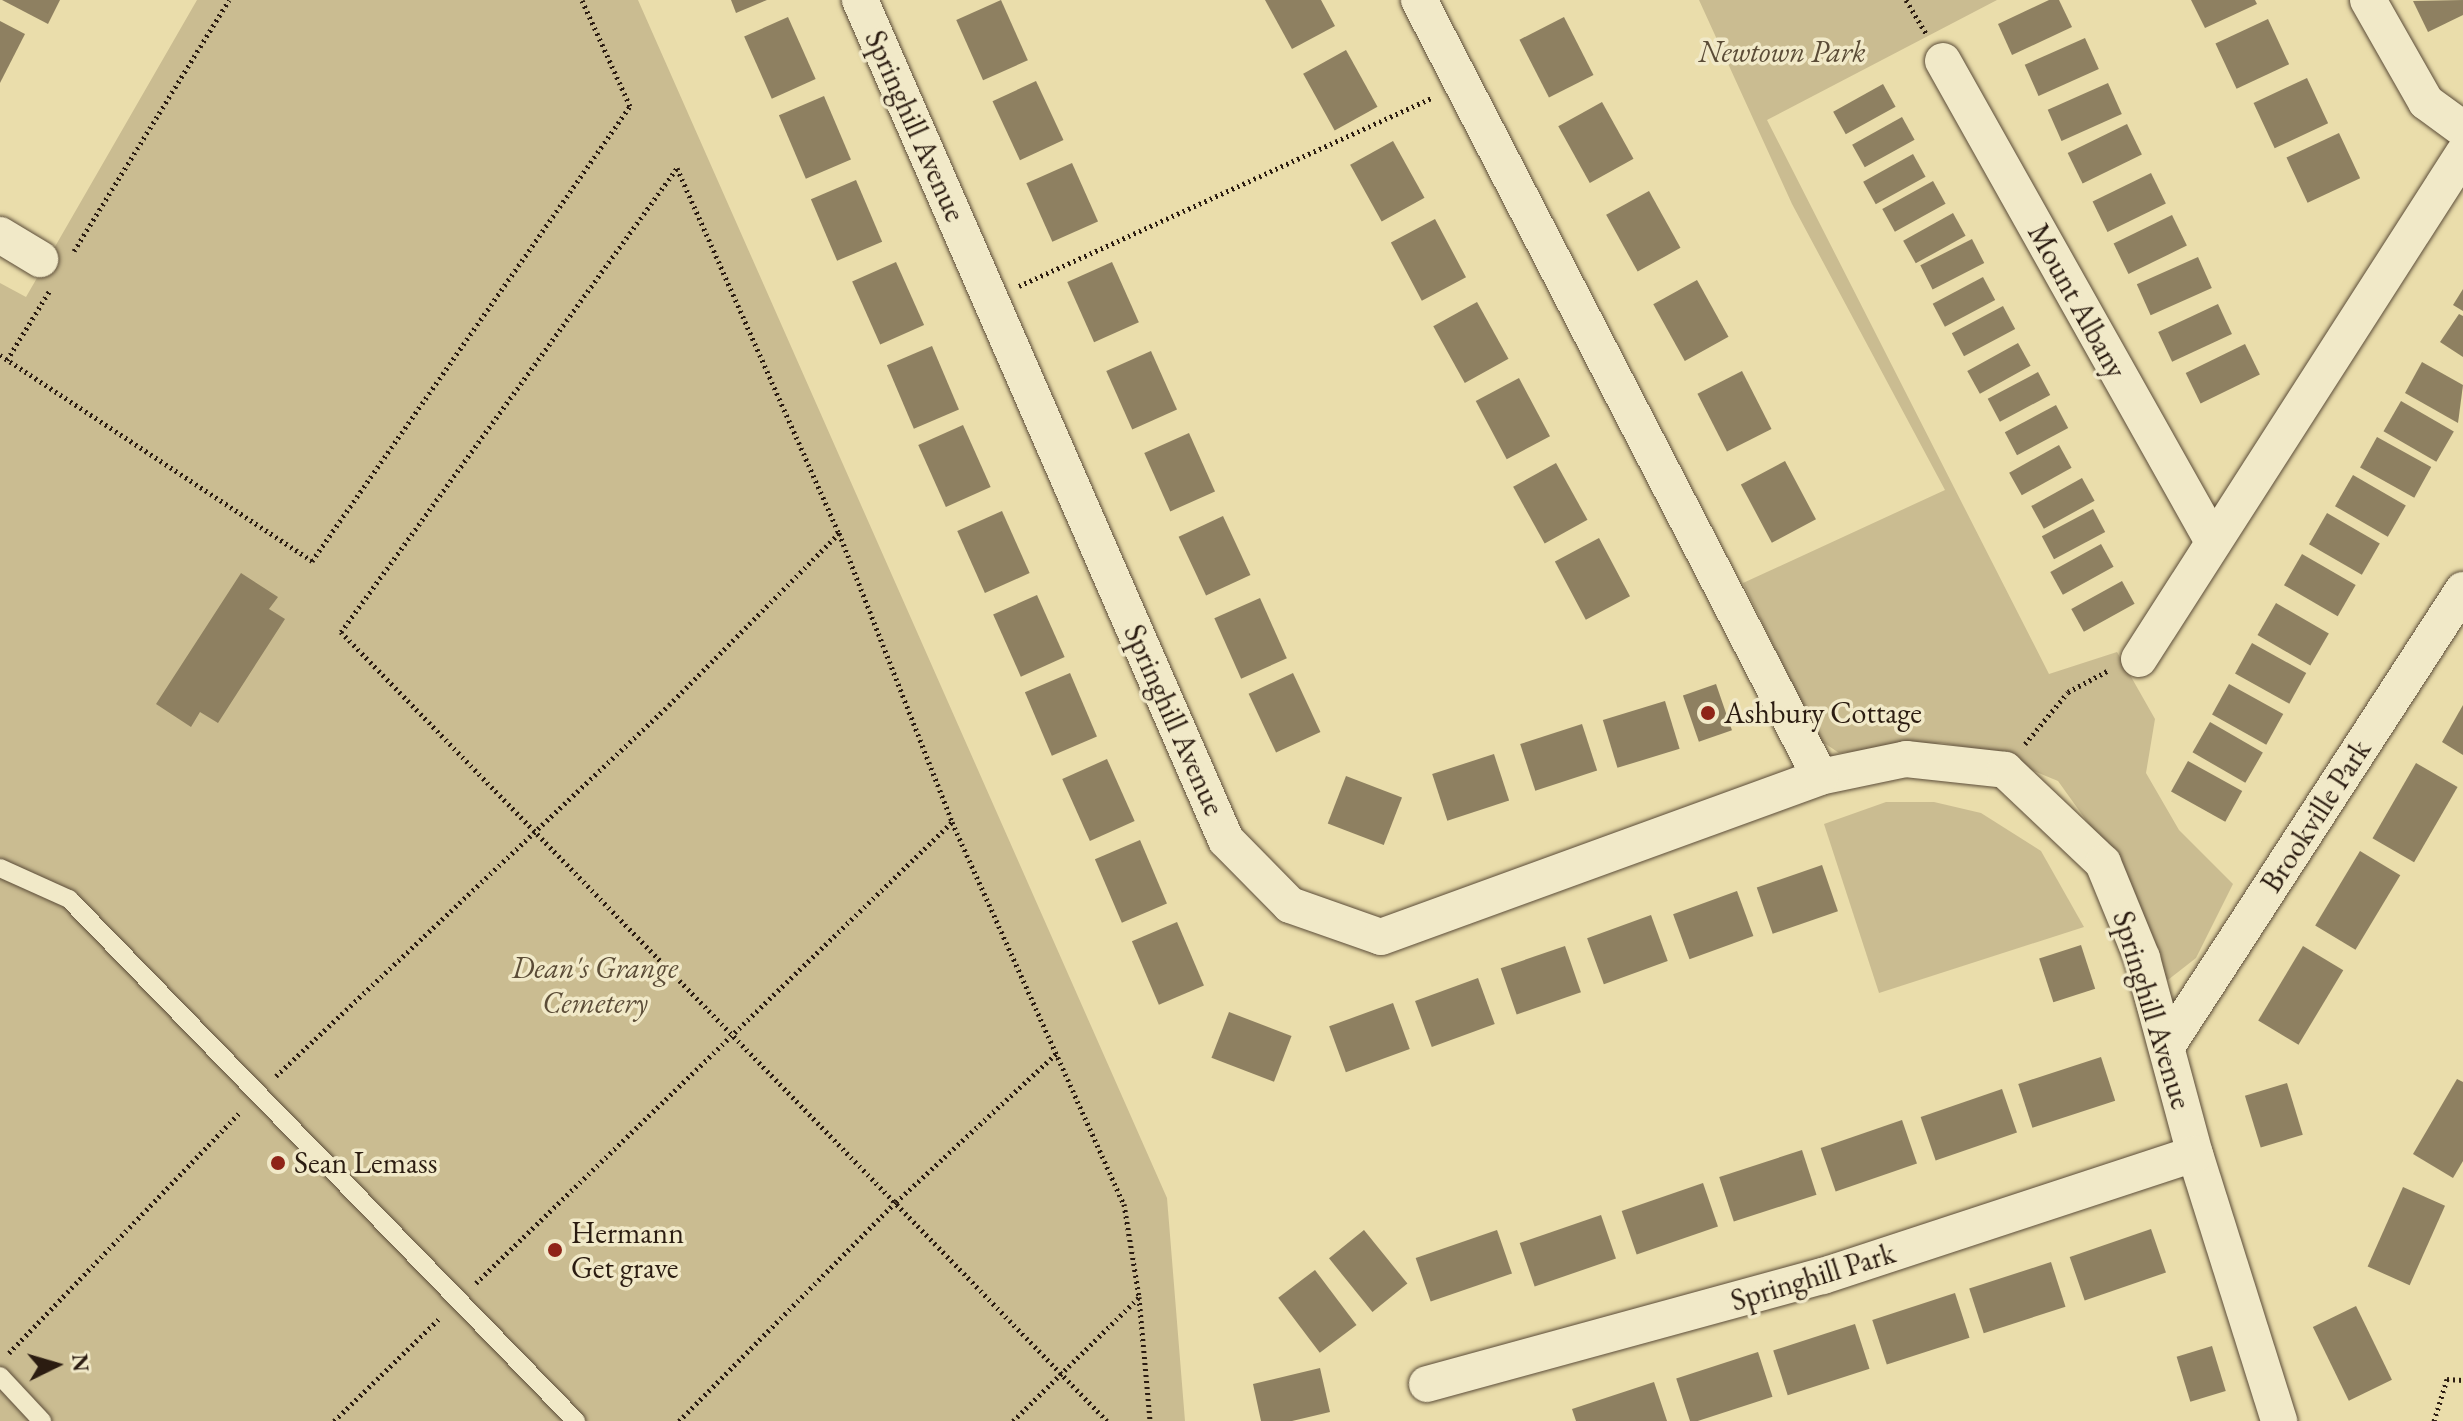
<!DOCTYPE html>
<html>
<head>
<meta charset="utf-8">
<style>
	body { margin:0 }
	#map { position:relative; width:2463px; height:1421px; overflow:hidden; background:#eaddab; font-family:"EB Garamond",serif }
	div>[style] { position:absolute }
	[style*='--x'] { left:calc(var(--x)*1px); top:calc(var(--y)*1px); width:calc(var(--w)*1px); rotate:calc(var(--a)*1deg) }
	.green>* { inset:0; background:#cabc91 }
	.building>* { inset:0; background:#8e8061; transform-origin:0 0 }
	.path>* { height:5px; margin-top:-2.5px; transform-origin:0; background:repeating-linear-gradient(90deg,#2b1c11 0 2px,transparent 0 6px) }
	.roads { filter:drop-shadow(0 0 2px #5b4c38) drop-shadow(0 0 2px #5b4c38) }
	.service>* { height:18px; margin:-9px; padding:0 9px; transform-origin:9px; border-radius:9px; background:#f1e9c8 }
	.minor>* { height:36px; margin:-18px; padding:0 18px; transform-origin:18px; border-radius:18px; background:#f1e9c8 }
	.dots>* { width:22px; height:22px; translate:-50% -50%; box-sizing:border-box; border:4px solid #f1e9c8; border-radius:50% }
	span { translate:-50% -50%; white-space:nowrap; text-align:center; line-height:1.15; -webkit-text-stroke:7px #f1e9c8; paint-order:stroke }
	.park-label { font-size:30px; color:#5b4c37; font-style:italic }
	.street-label { font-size:30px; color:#2b1c11 }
	.poi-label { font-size:30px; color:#2b1c11 }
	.left { translate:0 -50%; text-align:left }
	.north { position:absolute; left:16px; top:1325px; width:80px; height:80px; -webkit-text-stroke:6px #f1e9c8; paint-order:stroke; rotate:85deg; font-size:22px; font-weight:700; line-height:32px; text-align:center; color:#2b1c11 }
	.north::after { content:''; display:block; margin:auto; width:28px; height:36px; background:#2b1c11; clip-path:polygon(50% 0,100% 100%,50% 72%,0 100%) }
</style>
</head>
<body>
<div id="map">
	<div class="green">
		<i style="clip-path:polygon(197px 0,638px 0,1167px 1198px,1185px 1421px,0 1421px,0 283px,26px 297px)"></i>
		<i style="clip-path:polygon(1699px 0,1997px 0,1767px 120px,2049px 674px,2117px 652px,2155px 719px,2146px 773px,2179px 830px,2233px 884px,2196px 958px,2164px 983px,2131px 883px,2058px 781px,1983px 750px,1942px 743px,1839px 753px,1820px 740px,1743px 583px,1945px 490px,1792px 204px)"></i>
		<i style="clip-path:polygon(1886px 802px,1934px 802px,1981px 813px,2041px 851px,2084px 927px,1879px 993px,1824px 824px)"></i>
	</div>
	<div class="building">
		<i style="clip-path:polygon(2px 0,60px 0,48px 24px)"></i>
		<i style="clip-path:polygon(731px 0,767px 0,736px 13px)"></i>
		<i style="left:1001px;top:0;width:66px;height:49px;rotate:66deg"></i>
		<i style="clip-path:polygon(1265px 0,1321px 0,1335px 26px,1292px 49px)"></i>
		<i style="clip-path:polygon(2049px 0,2059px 0,2072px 27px,2012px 55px,1998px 24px)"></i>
		<i style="clip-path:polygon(2191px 0,2255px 0,2257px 4px,2205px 28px)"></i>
		<i style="clip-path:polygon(2463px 0,2463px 15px,2428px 32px,2413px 1px)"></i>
		<i style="left:788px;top:17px;width:68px;height:48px;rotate:66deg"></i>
		<i style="left:1564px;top:17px;width:65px;height:50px;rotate:63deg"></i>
		<i style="left:2268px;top:19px;width:50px;height:58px;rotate:65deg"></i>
		<i style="clip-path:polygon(0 21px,25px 34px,0 83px)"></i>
		<i style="left:2085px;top:38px;width:34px;height:66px;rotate:66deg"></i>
		<i style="left:1346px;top:50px;width:65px;height:49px;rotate:61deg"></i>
		<i style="left:2307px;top:78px;width:50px;height:59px;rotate:65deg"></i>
		<i style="left:1036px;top:81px;width:65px;height:48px;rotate:65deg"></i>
		<i style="left:2108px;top:83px;width:34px;height:66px;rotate:66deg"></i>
		<i style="left:1883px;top:84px;width:26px;height:57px;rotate:61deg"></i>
		<i style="left:824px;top:96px;width:69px;height:49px;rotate:67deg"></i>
		<i style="left:1602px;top:102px;width:65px;height:50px;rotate:61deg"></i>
		<i style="left:1902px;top:117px;width:26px;height:57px;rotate:61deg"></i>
		<i style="left:2127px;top:124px;width:34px;height:66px;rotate:64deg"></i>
		<i style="left:2339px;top:133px;width:50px;height:58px;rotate:65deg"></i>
		<i style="left:1393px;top:141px;width:65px;height:49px;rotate:61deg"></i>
		<i style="left:1913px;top:154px;width:26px;height:57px;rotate:61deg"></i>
		<i style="left:1072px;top:163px;width:64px;height:50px;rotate:66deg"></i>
		<i style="left:2151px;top:173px;width:34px;height:65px;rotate:64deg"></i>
		<i style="left:856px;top:180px;width:67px;height:49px;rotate:67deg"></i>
		<i style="left:1933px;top:181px;width:26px;height:58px;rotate:61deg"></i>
		<i style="left:1649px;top:191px;width:65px;height:49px;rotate:61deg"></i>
		<i style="left:1953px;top:213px;width:26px;height:57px;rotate:61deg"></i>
		<i style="left:2172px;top:215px;width:34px;height:65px;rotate:64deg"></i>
		<i style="left:1435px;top:219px;width:66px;height:50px;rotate:62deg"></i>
		<i style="left:1972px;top:239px;width:27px;height:58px;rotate:63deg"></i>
		<i style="left:2198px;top:257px;width:34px;height:67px;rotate:66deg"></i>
		<i style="left:896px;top:262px;width:69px;height:48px;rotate:66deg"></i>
		<i style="left:1112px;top:262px;width:66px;height:49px;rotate:66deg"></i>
		<i style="left:1983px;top:277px;width:26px;height:57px;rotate:62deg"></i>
		<i style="left:1697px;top:280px;width:65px;height:50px;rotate:61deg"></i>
		<i style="clip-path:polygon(2463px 289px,2463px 311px,2453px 305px)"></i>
		<i style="left:1477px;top:302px;width:65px;height:50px;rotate:61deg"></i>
		<i style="left:2218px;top:304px;width:33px;height:66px;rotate:65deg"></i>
		<i style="left:2003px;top:306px;width:26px;height:58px;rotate:62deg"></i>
		<i style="clip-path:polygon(2459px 314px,2463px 316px,2463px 357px,2440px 342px)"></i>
		<i style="left:2018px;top:343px;width:26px;height:58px;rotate:61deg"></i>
		<i style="left:2245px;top:344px;width:34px;height:66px;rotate:64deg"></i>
		<i style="left:932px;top:346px;width:69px;height:49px;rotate:67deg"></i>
		<i style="left:1151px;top:351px;width:64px;height:49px;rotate:66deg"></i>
		<i style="clip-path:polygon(2422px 362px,2463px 385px,2458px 423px,2405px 393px)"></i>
		<i style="left:1742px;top:371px;width:65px;height:50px;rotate:63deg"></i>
		<i style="left:2038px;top:372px;width:26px;height:57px;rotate:62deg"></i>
		<i style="left:1519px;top:378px;width:66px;height:49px;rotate:62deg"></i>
		<i style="left:2401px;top:401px;width:61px;height:35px;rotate:30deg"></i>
		<i style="left:2056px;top:405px;width:26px;height:58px;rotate:62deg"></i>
		<i style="left:963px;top:425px;width:68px;height:49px;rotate:66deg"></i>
		<i style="left:1189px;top:433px;width:64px;height:49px;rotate:66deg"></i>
		<i style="left:2377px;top:437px;width:62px;height:35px;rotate:29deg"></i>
		<i style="left:2059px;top:445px;width:26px;height:57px;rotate:61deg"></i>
		<i style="left:1785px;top:461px;width:66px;height:50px;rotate:62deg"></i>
		<i style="left:1556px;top:463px;width:65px;height:49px;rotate:61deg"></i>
		<i style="left:2353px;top:475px;width:61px;height:36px;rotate:30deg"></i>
		<i style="left:2082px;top:478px;width:26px;height:58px;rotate:61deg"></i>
		<i style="left:2093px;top:509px;width:26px;height:58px;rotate:62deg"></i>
		<i style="left:1002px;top:511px;width:68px;height:49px;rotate:66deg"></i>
		<i style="left:2327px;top:513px;width:61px;height:36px;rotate:30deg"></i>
		<i style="left:1223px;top:516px;width:65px;height:49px;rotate:65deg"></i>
		<i style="left:1599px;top:538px;width:66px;height:50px;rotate:62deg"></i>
		<i style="left:2101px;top:544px;width:26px;height:58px;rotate:61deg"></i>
		<i style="left:2302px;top:554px;width:62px;height:36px;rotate:30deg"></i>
		<i style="clip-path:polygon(241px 573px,278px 597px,269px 609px,285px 619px,218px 723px,200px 712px,191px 727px,156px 704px)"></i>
		<i style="left:2122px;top:581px;width:26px;height:58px;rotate:61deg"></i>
		<i style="left:1037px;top:595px;width:68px;height:48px;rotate:66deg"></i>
		<i style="left:1260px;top:598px;width:66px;height:50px;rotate:66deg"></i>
		<i style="left:2276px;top:603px;width:61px;height:37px;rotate:30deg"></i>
		<i style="left:2252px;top:643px;width:62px;height:35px;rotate:29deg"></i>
		<i style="left:1070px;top:673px;width:69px;height:49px;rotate:67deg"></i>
		<i style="left:1293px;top:673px;width:65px;height:49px;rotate:65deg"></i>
		<i style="left:1716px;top:684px;width:49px;height:35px;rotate:71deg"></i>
		<i style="left:2229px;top:684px;width:62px;height:35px;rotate:29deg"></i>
		<i style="left:1665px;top:701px;width:50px;height:65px;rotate:73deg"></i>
		<i style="clip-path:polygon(2463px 705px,2463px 755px,2442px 742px)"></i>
		<i style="left:2210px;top:722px;width:61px;height:35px;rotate:30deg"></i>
		<i style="left:1582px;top:724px;width:49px;height:65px;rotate:72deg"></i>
		<i style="left:1494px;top:754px;width:49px;height:65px;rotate:72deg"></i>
		<i style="left:1107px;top:759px;width:68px;height:49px;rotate:66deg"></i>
		<i style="left:2188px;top:761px;width:62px;height:35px;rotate:29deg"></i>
		<i style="left:2416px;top:763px;width:48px;height:87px;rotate:30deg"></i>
		<i style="left:1346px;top:776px;width:60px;height:51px;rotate:21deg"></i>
		<i style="left:1140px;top:840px;width:69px;height:49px;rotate:67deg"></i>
		<i style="left:2360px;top:851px;width:47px;height:87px;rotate:31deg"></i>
		<i style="left:1822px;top:865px;width:49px;height:69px;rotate:71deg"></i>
		<i style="left:1737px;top:891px;width:48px;height:68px;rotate:70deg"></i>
		<i style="left:1651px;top:915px;width:49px;height:68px;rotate:70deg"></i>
		<i style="left:1177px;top:922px;width:69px;height:49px;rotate:67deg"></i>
		<i style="left:2081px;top:945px;width:46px;height:44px;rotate:72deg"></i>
		<i style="left:1565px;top:946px;width:49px;height:68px;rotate:71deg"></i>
		<i style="left:2303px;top:946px;width:47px;height:87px;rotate:31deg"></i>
		<i style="left:1478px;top:978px;width:49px;height:67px;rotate:70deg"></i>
		<i style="left:1393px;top:1003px;width:49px;height:68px;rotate:70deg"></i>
		<i style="left:1229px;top:1012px;width:67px;height:49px;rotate:21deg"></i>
		<i style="left:2101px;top:1057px;width:46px;height:87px;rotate:72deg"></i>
		<i style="clip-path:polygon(2457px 1079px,2463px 1082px,2463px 1161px,2453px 1178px,2413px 1154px)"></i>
		<i style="left:2287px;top:1083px;width:54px;height:44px;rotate:73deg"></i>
		<i style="left:2002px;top:1089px;width:46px;height:86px;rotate:71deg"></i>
		<i style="left:1902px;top:1120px;width:46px;height:86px;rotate:71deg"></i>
		<i style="left:1802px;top:1150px;width:47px;height:87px;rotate:72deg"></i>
		<i style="left:1703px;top:1183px;width:46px;height:86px;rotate:71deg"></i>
		<i style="left:2403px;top:1187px;width:46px;height:87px;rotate:24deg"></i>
		<i style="left:1601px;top:1215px;width:46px;height:86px;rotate:71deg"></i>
		<i style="left:2151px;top:1229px;width:46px;height:86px;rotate:71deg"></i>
		<i style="left:1364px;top:1230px;width:69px;height:45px;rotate:51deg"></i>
		<i style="left:1497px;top:1230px;width:46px;height:86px;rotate:71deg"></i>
		<i style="left:2051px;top:1262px;width:47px;height:86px;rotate:72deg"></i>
		<i style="left:1315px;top:1270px;width:69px;height:46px;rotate:53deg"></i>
		<i style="left:1955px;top:1293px;width:47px;height:87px;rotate:72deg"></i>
		<i style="left:2356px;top:1306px;width:82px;height:48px;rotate:64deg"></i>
		<i style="left:1855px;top:1324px;width:47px;height:86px;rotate:72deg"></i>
		<i style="left:2212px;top:1346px;width:47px;height:37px;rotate:73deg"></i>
		<i style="left:1758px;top:1352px;width:47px;height:86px;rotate:72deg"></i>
		<i style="clip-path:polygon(1320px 1368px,1330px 1412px,1292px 1421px,1261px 1421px,1253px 1384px)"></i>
		<i style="clip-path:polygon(1654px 1382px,1667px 1421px,1576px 1421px,1572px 1409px)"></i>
	</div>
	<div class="path">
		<i style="--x:1906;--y:0;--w:39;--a:59"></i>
		<i style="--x:74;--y:251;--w:295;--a:-58.3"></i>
		<i style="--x:1019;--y:286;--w:454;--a:-24.5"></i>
		<i style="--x:0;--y:355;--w:374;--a:33.4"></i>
		<i style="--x:312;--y:561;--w:555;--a:-55.05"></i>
		<i style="--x:630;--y:106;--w:116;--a:-114.4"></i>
		<i style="--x:7;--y:360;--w:82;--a:-58.4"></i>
		<i style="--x:2025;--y:744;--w:67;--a:-50.4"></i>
		<i style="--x:2068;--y:692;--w:47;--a:-28.2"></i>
		<i style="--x:276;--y:1076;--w:540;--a:-43.35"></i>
		<i style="--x:669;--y:705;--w:242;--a:-45.3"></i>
		<i style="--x:476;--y:1283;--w:663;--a:-44.08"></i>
		<i style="--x:9;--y:1353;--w:334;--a:-46.2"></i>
		<i style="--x:334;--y:1421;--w:148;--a:-44.2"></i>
		<i style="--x:679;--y:1421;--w:308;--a:-45.3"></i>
		<i style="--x:896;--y:1202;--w:221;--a:-42.8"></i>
		<i style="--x:1013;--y:1421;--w:177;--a:-44.5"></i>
		<i style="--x:1107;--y:1421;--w:1100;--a:-134.15"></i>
		<i style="--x:341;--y:632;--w:573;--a:-54.09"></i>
		<i style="--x:677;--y:168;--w:399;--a:66.1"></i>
		<i style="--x:839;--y:533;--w:310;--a:68.6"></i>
		<i style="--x:952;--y:822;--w:419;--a:65.8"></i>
		<i style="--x:1124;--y:1204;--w:94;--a:80.8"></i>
		<i style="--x:1139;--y:1297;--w:124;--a:84.9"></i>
		<i style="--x:2434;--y:1421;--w:44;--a:-72.8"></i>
		<i style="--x:2447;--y:1379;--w:16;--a:4"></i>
	</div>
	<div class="roads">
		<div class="service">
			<i style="--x:0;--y:868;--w:76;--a:24.2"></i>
			<i style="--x:69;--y:899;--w:728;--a:45.84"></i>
			<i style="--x:0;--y:1376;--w:62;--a:47"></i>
		</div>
		<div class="minor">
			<i style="--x:860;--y:0;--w:916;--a:66.46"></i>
			<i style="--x:1226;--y:840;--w:91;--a:45.4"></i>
			<i style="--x:1290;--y:905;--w:96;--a:19.4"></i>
			<i style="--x:1381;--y:937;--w:467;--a:-20"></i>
			<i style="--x:1820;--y:777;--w:88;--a:-11.8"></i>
			<i style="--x:1906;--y:759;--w:100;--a:6.3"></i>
			<i style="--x:2005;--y:770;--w:135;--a:43.5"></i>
			<i style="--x:2103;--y:863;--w:103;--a:67.7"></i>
			<i style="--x:2142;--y:958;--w:203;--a:74.9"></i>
			<i style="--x:2195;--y:1154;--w:280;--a:72.5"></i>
			<i style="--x:1419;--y:0;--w:874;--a:62.7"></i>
			<i style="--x:2368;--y:0;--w:117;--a:60.4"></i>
			<i style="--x:2426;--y:102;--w:46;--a:36.1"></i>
			<i style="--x:1943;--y:61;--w:549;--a:60.68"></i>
			<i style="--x:0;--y:235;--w:47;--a:31"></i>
			<i style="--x:2139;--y:659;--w:600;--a:-57.32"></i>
			<i style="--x:2169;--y:1043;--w:540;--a:-57.02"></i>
			<i style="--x:1427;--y:1384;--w:410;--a:-15.3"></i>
			<i style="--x:1823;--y:1276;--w:391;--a:-18.2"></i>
		</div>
	</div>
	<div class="dots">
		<i style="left:1708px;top:713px;background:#8f2418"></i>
		<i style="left:278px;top:1163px;background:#8f2418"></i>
		<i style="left:555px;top:1250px;background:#8f2418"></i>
	</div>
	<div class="park-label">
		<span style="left:1782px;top:52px">Newtown Park</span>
		<span style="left:595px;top:985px">Dean's Grange<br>Cemetery</span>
	</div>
	<div class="street-label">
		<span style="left:915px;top:126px;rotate:66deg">Springhill Avenue</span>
		<span style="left:2077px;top:301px;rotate:61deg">Mount Albany</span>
		<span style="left:1174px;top:720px;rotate:66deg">Springhill Avenue</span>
		<span style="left:2316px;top:816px;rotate:-57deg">Brookville Park</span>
		<span style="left:2152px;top:1010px;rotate:73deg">Springhill Avenue</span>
		<span style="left:1813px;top:1277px;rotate:-17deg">Springhill Park</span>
	</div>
	<div class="poi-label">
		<span class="left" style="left:1724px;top:713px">Ashbury Cottage</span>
		<span class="left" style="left:294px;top:1163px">Sean Lemass</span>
		<span class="left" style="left:571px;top:1250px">Hermann<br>Get grave</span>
	</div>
	<div class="north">N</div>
</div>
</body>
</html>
